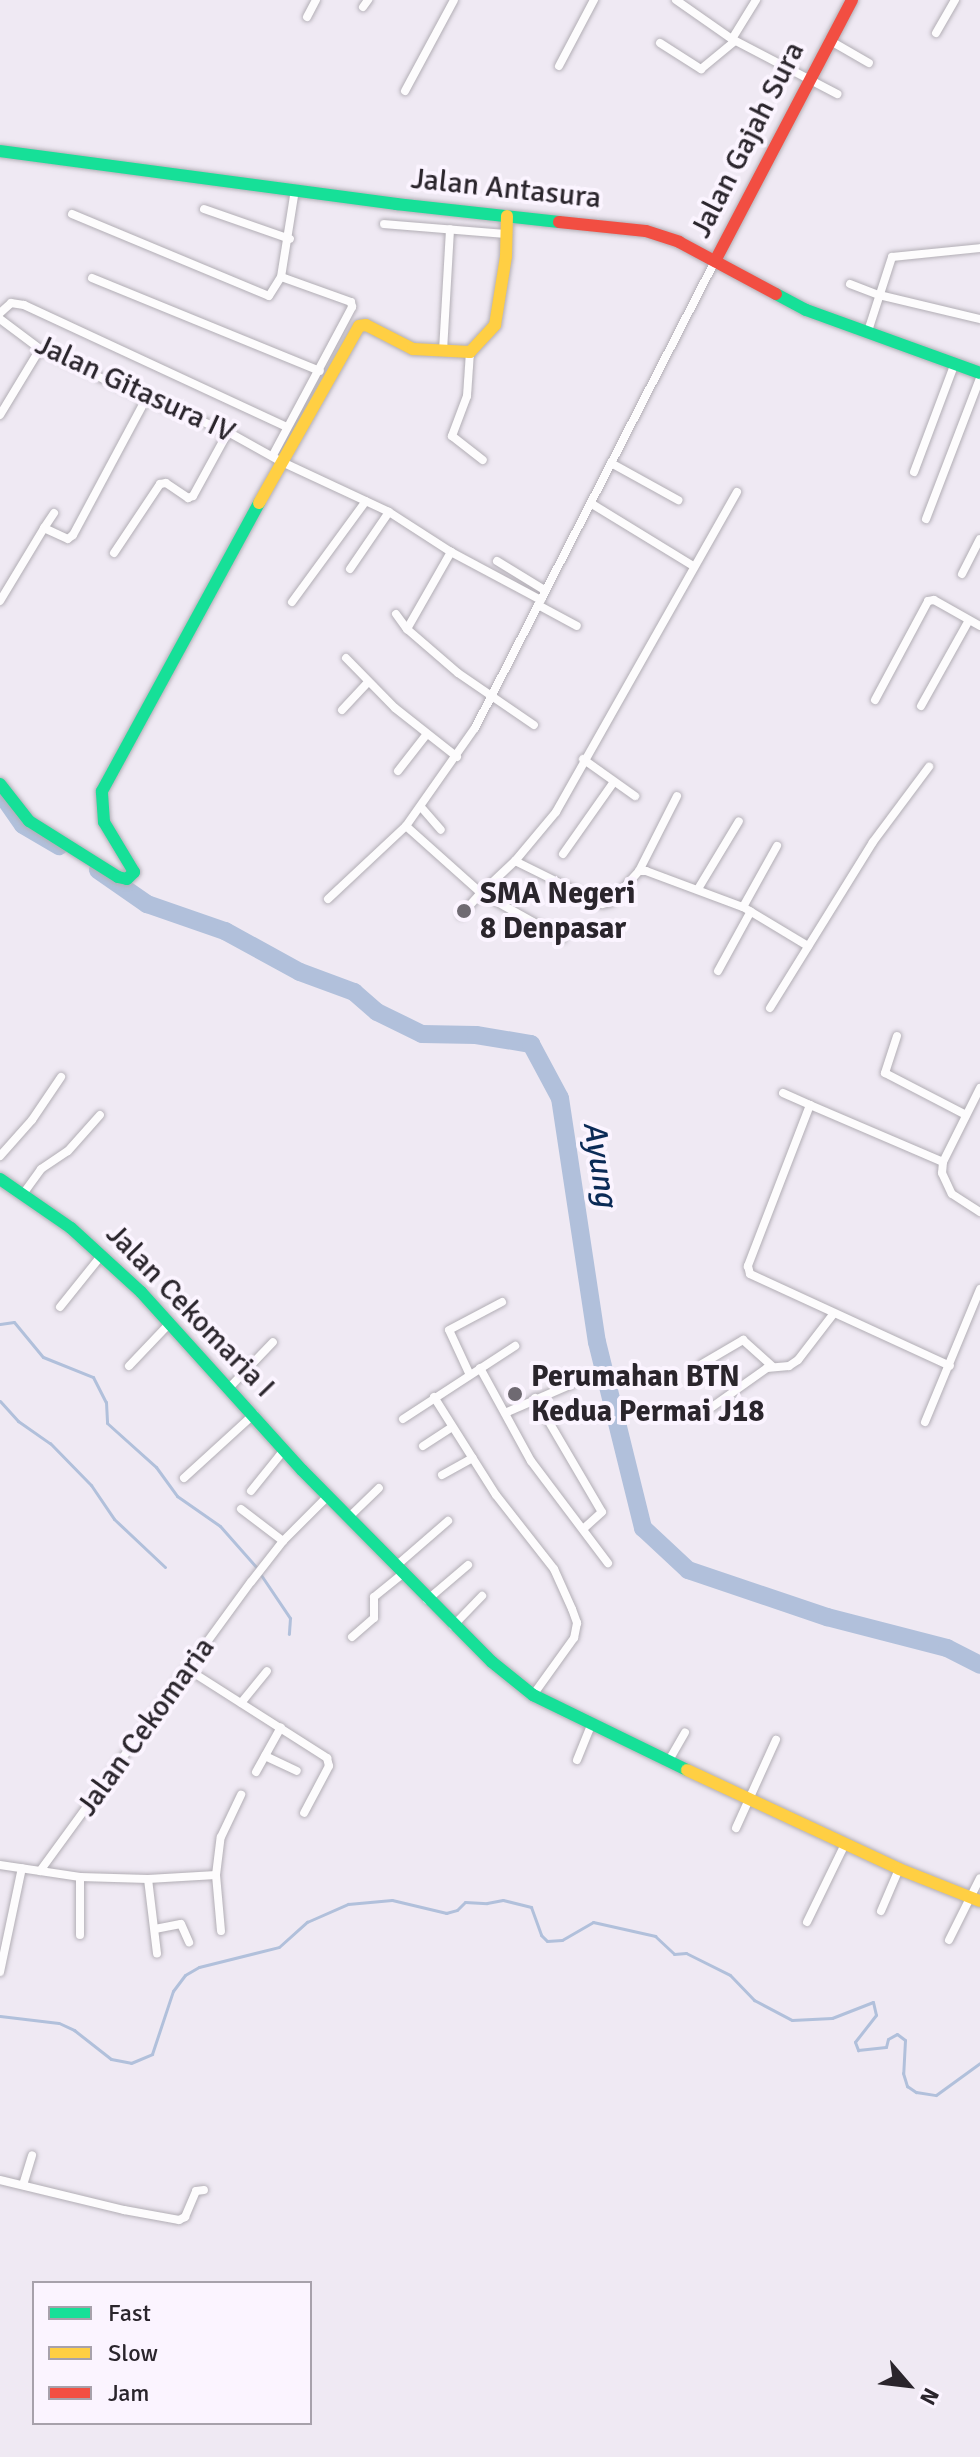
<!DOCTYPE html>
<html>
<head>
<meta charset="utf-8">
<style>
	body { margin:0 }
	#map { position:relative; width:980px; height:2457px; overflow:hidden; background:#efe9f3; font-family:Signika,sans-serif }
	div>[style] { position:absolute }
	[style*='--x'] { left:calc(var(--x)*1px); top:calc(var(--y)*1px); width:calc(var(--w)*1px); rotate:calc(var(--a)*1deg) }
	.stream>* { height:3px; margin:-1.5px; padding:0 1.5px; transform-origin:1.5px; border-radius:1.5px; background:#b1c0db }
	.river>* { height:18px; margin:-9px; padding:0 9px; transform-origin:9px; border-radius:9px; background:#b1c0db }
	.roads { filter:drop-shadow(0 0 2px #b2aeb5) drop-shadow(0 0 2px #b2aeb5) }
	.street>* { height:8px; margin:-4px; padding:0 4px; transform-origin:4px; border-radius:4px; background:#fdfcfd }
	.fast>* { height:12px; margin:-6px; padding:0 6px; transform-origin:6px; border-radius:6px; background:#16e098 }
	.slow>* { height:12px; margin:-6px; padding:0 6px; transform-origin:6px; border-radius:6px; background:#ffcf43 }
	.jam>* { height:12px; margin:-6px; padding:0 6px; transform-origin:6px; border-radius:6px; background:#f24e42 }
	.dots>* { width:22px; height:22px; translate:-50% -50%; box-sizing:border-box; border:4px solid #fbf4ff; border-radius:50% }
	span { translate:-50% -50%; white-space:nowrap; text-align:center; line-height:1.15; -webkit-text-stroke:8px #fbf4ff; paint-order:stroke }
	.street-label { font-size:30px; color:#2a252c }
	.poi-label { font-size:30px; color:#2a252c; font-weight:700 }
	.left { translate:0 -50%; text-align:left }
	.water-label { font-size:32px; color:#0a2a56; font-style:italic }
	.legend { position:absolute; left:32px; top:2281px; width:280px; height:144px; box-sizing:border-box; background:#fbf4ff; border:2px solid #a7a1ab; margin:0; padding:10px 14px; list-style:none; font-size:24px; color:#2a252c }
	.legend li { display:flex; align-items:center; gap:16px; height:40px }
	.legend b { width:40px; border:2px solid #a7a1ab }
	.north { position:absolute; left:868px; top:2345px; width:80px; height:80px; -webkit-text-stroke:6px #fbf4ff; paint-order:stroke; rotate:118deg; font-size:22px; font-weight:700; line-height:32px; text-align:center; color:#2a252c }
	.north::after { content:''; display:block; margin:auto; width:28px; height:36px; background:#2a252c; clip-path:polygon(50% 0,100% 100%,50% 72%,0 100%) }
</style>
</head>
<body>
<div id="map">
	<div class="stream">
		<i style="--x:0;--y:1324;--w:14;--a:-8"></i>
		<i style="--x:14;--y:1322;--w:45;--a:50.4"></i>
		<i style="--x:43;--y:1357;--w:54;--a:21.8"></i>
		<i style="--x:93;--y:1377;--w:28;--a:63"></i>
		<i style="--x:106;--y:1402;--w:21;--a:87"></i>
		<i style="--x:107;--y:1423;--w:66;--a:41.9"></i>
		<i style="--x:156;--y:1467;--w:36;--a:54"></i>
		<i style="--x:177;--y:1496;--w:52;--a:34.9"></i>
		<i style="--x:220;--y:1526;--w:56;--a:48.6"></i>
		<i style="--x:0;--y:1401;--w:27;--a:48"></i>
		<i style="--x:18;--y:1421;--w:39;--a:35"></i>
		<i style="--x:50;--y:1443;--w:59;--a:45.7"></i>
		<i style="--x:91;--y:1485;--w:41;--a:55.9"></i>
		<i style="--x:114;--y:1519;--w:70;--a:43.3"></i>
		<i style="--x:261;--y:1575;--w:52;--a:56"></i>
		<i style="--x:290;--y:1618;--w:16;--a:94"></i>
		<i style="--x:0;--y:2016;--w:59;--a:6.8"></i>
		<i style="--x:59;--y:2023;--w:17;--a:25"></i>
		<i style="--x:74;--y:2030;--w:47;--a:38.1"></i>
		<i style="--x:111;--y:2059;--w:20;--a:11"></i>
		<i style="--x:131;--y:2063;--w:23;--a:-23"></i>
		<i style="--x:152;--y:2054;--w:66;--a:-71.6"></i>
		<i style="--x:173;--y:1991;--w:20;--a:-53"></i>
		<i style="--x:185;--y:1975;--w:16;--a:-30"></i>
		<i style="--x:199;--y:1967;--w:82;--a:-14"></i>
		<i style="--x:279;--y:1947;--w:38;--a:-42"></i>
		<i style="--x:307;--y:1922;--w:45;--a:-23.7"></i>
		<i style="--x:348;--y:1904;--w:44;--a:-5.2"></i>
		<i style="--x:392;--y:1900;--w:56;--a:13.5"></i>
		<i style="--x:446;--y:1913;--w:11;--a:-15"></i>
		<i style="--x:457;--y:1910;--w:11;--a:-45"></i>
		<i style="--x:465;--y:1902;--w:22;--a:3"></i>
		<i style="--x:487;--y:1903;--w:16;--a:-11"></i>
		<i style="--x:503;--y:1900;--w:29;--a:14"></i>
		<i style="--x:531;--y:1907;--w:30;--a:70"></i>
		<i style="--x:541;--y:1935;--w:8;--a:45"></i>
		<i style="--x:547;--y:1941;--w:15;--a:-4"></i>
		<i style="--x:562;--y:1940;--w:36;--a:-30"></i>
		<i style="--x:593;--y:1922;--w:64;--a:12.7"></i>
		<i style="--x:655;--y:1936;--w:26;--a:43"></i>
		<i style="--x:674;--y:1954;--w:12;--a:-5"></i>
		<i style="--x:686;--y:1953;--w:49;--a:26.6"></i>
		<i style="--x:730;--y:1975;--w:35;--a:46"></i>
		<i style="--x:754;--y:2000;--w:43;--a:27.8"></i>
		<i style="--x:792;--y:2020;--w:40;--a:-2.9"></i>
		<i style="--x:832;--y:2018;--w:44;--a:-21.3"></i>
		<i style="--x:873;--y:2002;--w:13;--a:77"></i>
		<i style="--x:876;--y:2015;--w:34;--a:128"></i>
		<i style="--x:855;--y:2042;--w:9;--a:69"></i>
		<i style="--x:858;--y:2050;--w:28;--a:-6"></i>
		<i style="--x:886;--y:2047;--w:8;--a:-76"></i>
		<i style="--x:888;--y:2039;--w:10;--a:-29"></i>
		<i style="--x:897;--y:2034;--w:10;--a:37"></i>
		<i style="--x:905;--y:2040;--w:33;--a:93"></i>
		<i style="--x:903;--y:2073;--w:14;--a:73"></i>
		<i style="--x:907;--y:2086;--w:11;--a:34"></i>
		<i style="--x:916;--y:2092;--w:20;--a:9"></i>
		<i style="--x:936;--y:2095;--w:54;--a:-36"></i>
	</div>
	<div class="river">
		<i style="--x:0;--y:792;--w:40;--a:55.1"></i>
		<i style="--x:23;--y:825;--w:42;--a:30.3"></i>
		<i style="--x:98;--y:870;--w:60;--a:34.8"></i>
		<i style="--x:147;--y:904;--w:83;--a:19.1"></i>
		<i style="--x:225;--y:931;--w:85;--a:28.7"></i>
		<i style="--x:300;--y:972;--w:58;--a:20.3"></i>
		<i style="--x:354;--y:992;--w:30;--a:41"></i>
		<i style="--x:377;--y:1012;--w:50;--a:26.1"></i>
		<i style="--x:422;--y:1034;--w:54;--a:1.1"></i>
		<i style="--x:476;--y:1035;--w:56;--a:9.3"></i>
		<i style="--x:531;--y:1044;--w:61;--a:61.8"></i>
		<i style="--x:560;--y:1098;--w:247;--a:81.4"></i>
		<i style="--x:597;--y:1342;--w:192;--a:76.1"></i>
		<i style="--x:643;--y:1528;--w:62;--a:43"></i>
		<i style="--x:688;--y:1570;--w:147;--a:18.7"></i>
		<i style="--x:827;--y:1617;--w:124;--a:14.5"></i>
		<i style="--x:947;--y:1648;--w:37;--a:27"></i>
	</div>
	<div class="roads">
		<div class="street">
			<i style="--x:676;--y:0;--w:68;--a:34.9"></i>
			<i style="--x:732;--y:39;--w:119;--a:27.6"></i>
			<i style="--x:363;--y:7;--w:9;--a:-54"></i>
			<i style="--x:307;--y:17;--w:19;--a:-62"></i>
			<i style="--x:936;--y:33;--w:38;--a:-60"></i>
			<i style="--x:732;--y:39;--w:46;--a:-58.4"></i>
			<i style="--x:829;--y:40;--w:46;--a:29.9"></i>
			<i style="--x:660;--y:43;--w:49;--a:32.4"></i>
			<i style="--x:701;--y:69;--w:44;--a:-39.5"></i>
			<i style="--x:559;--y:66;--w:75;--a:-62.1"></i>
			<i style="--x:405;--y:91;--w:103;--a:-61.7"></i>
			<i style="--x:204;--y:209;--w:91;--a:19.2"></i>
			<i style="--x:72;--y:214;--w:213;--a:22.6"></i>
			<i style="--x:269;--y:296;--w:22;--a:-58"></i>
			<i style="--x:384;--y:224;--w:121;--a:4.7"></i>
			<i style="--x:92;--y:278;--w:246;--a:22.2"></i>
			<i style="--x:850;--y:284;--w:31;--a:21"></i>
			<i style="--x:879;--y:295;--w:104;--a:13.4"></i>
			<i style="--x:0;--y:313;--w:15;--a:-42"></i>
			<i style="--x:11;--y:303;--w:13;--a:9"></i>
			<i style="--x:24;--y:305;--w:290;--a:24.9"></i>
			<i style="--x:0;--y:319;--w:50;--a:36.9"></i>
			<i style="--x:40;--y:349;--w:117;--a:25.3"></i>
			<i style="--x:146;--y:399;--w:88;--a:21.9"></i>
			<i style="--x:228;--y:432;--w:62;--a:29.1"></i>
			<i style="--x:282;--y:462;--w:118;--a:25"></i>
			<i style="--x:389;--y:512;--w:74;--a:32.8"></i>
			<i style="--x:451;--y:552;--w:102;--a:28.1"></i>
			<i style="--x:868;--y:331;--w:78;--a:-72"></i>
			<i style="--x:892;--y:257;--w:88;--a:-5.8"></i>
			<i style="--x:443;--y:351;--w:122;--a:-86.7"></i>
			<i style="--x:470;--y:352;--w:44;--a:93.9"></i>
			<i style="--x:467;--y:396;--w:43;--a:110.6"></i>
			<i style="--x:452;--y:436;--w:39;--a:38"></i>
			<i style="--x:0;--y:415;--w:77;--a:-58.8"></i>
			<i style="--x:273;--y:455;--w:168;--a:-61.9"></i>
			<i style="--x:352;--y:307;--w:5;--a:-101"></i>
			<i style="--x:351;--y:302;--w:74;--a:-160.3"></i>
			<i style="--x:281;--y:277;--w:88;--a:-80.9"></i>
			<i style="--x:611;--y:463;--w:77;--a:28.9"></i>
			<i style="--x:914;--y:472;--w:116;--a:-69.4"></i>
			<i style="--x:737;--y:492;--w:368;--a:119.5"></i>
			<i style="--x:556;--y:812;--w:64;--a:129.9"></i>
			<i style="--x:515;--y:861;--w:97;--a:26.3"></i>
			<i style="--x:602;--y:904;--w:9;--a:-13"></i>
			<i style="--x:611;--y:902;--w:42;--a:-47.9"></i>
			<i style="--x:639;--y:871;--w:7;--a:0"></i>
			<i style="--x:646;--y:871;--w:103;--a:20.4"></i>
			<i style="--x:743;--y:907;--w:76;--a:31"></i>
			<i style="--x:592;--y:504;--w:119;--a:31.5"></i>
			<i style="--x:926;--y:519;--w:151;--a:-69"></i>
			<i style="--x:44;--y:528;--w:18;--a:-56"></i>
			<i style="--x:114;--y:553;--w:83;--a:-56.3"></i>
			<i style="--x:160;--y:484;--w:6;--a:-9"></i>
			<i style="--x:166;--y:483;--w:27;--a:34"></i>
			<i style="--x:188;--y:498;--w:5;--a:-22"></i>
			<i style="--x:193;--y:496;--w:73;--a:-61.3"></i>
			<i style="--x:497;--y:561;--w:57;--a:31.5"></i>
			<i style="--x:350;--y:569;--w:69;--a:-55.6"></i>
			<i style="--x:962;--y:574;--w:39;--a:-63"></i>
			<i style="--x:0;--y:601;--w:85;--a:-58.9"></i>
			<i style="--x:44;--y:528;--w:26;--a:25"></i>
			<i style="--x:68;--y:539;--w:6;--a:-39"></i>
			<i style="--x:73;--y:535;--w:154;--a:-61.8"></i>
			<i style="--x:292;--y:602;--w:125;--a:-53.8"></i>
			<i style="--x:538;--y:605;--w:44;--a:28.3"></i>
			<i style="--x:396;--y:614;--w:19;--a:54"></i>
			<i style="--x:407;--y:629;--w:67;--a:40.8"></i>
			<i style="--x:458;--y:673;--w:92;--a:34.4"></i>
			<i style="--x:407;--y:629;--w:89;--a:-60.3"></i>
			<i style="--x:346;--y:658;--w:70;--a:45.6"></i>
			<i style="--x:395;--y:708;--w:79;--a:38.3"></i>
			<i style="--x:875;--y:700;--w:112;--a:-61.8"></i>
			<i style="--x:928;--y:601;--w:6;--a:-9"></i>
			<i style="--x:934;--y:600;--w:53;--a:29.5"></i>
			<i style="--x:921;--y:706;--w:98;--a:-60.8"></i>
			<i style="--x:342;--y:710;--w:38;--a:-47"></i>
			<i style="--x:583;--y:759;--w:64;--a:35.4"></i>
			<i style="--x:398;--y:771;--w:46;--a:-52.1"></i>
			<i style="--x:421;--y:807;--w:30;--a:49"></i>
			<i style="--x:406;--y:826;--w:101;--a:41.8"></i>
			<i style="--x:481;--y:893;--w:47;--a:-43.3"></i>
			<i style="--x:563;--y:854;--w:87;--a:-54.8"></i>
			<i style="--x:639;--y:871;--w:84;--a:-63.1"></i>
			<i style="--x:698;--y:889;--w:79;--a:-58.9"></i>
			<i style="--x:328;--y:899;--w:107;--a:-43.1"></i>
			<i style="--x:406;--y:826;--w:120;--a:-54.9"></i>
			<i style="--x:475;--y:728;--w:525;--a:-62.8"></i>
			<i style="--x:743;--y:907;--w:70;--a:-60.9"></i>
			<i style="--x:461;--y:915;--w:30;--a:-48"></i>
			<i style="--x:481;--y:893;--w:93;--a:29.1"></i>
			<i style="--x:718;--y:971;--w:68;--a:-61.2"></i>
			<i style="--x:770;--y:1008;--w:195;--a:-58.2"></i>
			<i style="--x:873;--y:842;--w:94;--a:-53.3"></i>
			<i style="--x:897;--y:1036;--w:39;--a:108"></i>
			<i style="--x:885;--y:1073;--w:91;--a:27.4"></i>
			<i style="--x:980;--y:1088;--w:83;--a:116.6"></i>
			<i style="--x:943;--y:1162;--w:11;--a:95"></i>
			<i style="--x:942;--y:1173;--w:23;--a:65"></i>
			<i style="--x:952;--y:1194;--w:33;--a:33"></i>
			<i style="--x:783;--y:1093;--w:30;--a:24"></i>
			<i style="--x:0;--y:1156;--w:48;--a:-48.4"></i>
			<i style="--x:32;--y:1120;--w:52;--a:-56"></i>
			<i style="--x:943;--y:1162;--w:145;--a:-156.8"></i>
			<i style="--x:810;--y:1105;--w:173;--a:111.1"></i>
			<i style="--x:748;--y:1266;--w:8;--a:76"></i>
			<i style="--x:750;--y:1274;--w:220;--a:24.7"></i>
			<i style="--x:23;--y:1194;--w:31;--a:-54"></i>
			<i style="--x:41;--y:1169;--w:32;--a:-34"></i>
			<i style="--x:68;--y:1151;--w:48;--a:-48.4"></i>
			<i style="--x:60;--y:1307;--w:65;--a:-51.2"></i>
			<i style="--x:702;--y:1364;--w:48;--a:-30.3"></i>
			<i style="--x:743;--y:1340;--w:39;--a:42"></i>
			<i style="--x:129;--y:1366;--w:59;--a:-46.4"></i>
			<i style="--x:480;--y:1368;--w:106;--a:61.3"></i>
			<i style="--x:531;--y:1461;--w:128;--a:53"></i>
			<i style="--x:469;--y:1373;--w:47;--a:-114.9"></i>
			<i style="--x:449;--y:1330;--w:60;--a:-27.8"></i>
			<i style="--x:230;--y:1387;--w:62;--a:-46.3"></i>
			<i style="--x:434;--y:1397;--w:116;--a:57.7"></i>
			<i style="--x:496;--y:1495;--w:94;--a:51.9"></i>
			<i style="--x:554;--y:1569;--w:44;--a:65.8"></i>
			<i style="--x:572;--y:1609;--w:15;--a:70"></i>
			<i style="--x:577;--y:1623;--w:15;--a:101"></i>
			<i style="--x:574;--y:1638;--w:70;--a:125.7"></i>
			<i style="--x:535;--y:1398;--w:132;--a:59.6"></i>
			<i style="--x:602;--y:1512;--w:25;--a:138"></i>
			<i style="--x:712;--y:1407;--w:67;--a:-35.3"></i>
			<i style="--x:767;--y:1368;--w:22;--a:-5"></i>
			<i style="--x:789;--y:1366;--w:11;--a:-34"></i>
			<i style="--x:798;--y:1360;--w:59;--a:-52.5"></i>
			<i style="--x:505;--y:1413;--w:73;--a:-23.4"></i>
			<i style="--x:403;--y:1419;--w:134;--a:-33.1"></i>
			<i style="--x:925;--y:1422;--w:144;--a:-67.5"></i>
			<i style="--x:423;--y:1446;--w:35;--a:-33"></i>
			<i style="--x:442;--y:1475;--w:35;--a:-29"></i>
			<i style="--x:184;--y:1478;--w:95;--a:-42.4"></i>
			<i style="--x:251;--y:1491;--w:53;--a:-51.2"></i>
			<i style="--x:241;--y:1509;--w:53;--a:37.3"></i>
			<i style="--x:348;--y:1518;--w:43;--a:-44.1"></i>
			<i style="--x:396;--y:1566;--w:69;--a:-40.9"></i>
			<i style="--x:427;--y:1600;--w:54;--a:-40.5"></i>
			<i style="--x:453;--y:1626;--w:42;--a:-46"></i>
			<i style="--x:352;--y:1637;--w:29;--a:-41"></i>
			<i style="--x:374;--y:1618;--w:21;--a:-90"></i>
			<i style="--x:374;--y:1597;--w:38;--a:-39"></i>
			<i style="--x:189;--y:1670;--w:164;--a:32.5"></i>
			<i style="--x:327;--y:1758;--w:8;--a:76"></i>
			<i style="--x:329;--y:1766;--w:53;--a:118"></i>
			<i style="--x:241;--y:1703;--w:41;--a:-50.9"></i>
			<i style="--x:265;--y:1756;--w:35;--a:25"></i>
			<i style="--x:577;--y:1760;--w:37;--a:-68"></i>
			<i style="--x:668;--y:1762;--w:34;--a:-60"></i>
			<i style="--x:256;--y:1772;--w:51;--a:-60.9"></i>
			<i style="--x:736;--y:1828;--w:97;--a:-65.6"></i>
			<i style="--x:0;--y:1865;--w:81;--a:8.5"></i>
			<i style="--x:80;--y:1877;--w:68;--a:1.7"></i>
			<i style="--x:148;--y:1879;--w:68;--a:-3.4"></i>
			<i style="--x:40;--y:1871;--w:358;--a:-53.9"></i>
			<i style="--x:251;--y:1582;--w:52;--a:-52"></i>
			<i style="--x:283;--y:1541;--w:62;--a:-45"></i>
			<i style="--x:80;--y:1877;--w:58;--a:90"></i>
			<i style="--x:148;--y:1879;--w:75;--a:83.1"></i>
			<i style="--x:881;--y:1911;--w:46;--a:-66.8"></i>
			<i style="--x:807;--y:1922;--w:87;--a:-64"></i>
			<i style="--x:155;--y:1929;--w:26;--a:-11"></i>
			<i style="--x:181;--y:1924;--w:20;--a:66"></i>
			<i style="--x:221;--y:1931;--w:56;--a:-95.1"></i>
			<i style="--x:216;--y:1875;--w:38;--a:-83"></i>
			<i style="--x:221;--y:1837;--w:47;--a:-64.5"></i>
			<i style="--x:949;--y:1940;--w:69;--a:-63.4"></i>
			<i style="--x:0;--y:1972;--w:106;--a:-78.1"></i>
			<i style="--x:0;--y:2180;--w:128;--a:13.6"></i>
			<i style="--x:124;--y:2210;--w:56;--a:10.3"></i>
			<i style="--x:179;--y:2220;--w:7;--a:-27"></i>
			<i style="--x:185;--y:2217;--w:28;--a:-67"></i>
			<i style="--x:196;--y:2191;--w:8;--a:-7"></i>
			<i style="--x:23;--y:2185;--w:31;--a:-73"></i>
		</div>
		<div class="fast">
			<i style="--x:0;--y:151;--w:400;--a:7.6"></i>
			<i style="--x:396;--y:204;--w:164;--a:6.3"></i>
			<i style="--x:776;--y:294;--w:34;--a:28"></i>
			<i style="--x:806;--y:310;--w:185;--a:19.9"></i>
			<i style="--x:0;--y:784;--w:47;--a:51.9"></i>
			<i style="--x:29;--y:821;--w:105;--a:32.2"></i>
			<i style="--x:118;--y:877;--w:9;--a:13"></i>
			<i style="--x:127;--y:879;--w:10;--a:-45"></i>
			<i style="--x:134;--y:872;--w:58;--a:-121"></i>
			<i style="--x:104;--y:822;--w:31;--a:-94"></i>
			<i style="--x:102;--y:791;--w:328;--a:-61.4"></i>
			<i style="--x:0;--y:1179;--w:86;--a:34.6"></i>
			<i style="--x:71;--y:1228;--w:95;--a:42.4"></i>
			<i style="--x:141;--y:1292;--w:240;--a:47.9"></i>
			<i style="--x:302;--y:1470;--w:270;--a:45.3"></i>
			<i style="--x:492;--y:1662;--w:53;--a:38.8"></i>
			<i style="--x:533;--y:1695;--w:171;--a:26"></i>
		</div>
		<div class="slow">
			<i style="--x:259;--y:503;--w:203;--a:-60.5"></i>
			<i style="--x:359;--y:326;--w:7;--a:-8"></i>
			<i style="--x:366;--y:325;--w:53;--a:27.1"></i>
			<i style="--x:413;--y:349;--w:57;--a:3"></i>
			<i style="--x:470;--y:352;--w:37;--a:-47"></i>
			<i style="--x:495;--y:325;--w:70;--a:-80.9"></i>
			<i style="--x:506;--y:256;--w:40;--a:-88.6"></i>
			<i style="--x:687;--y:1770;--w:234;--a:25"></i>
			<i style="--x:899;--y:1869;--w:87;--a:21.6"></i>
		</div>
		<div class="jam">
			<i style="--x:559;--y:222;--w:87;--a:5.9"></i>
			<i style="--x:646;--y:231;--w:35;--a:18"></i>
			<i style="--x:679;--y:242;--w:110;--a:28.2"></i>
			<i style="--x:715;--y:261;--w:295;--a:-62.3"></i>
		</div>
	</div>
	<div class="dots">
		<i style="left:464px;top:911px;background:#6f6a72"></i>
		<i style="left:515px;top:1394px;background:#6f6a72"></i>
	</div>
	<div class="street-label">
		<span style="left:748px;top:140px;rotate:-63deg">Jalan Gajah Sura</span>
		<span style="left:506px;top:189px;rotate:6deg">Jalan Antasura</span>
		<span style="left:135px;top:389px;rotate:25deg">Jalan Gitasura IV</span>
		<span style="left:190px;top:1311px;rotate:46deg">Jalan Cekomaria I</span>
		<span style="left:146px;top:1727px;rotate:-54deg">Jalan Cekomaria</span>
	</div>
	<div class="poi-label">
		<span class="left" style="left:480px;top:911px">SMA Negeri<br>8 Denpasar</span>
		<span class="left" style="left:531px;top:1394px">Perumahan BTN<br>Kedua Permai J18</span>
	</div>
	<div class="water-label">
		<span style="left:600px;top:1164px;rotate:81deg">Ayung</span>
	</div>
	<ul class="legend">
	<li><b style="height:10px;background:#16e098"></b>Fast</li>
	<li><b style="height:10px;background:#ffcf43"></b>Slow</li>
	<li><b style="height:10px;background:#f24e42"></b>Jam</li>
	</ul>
	<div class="north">N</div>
</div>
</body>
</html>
